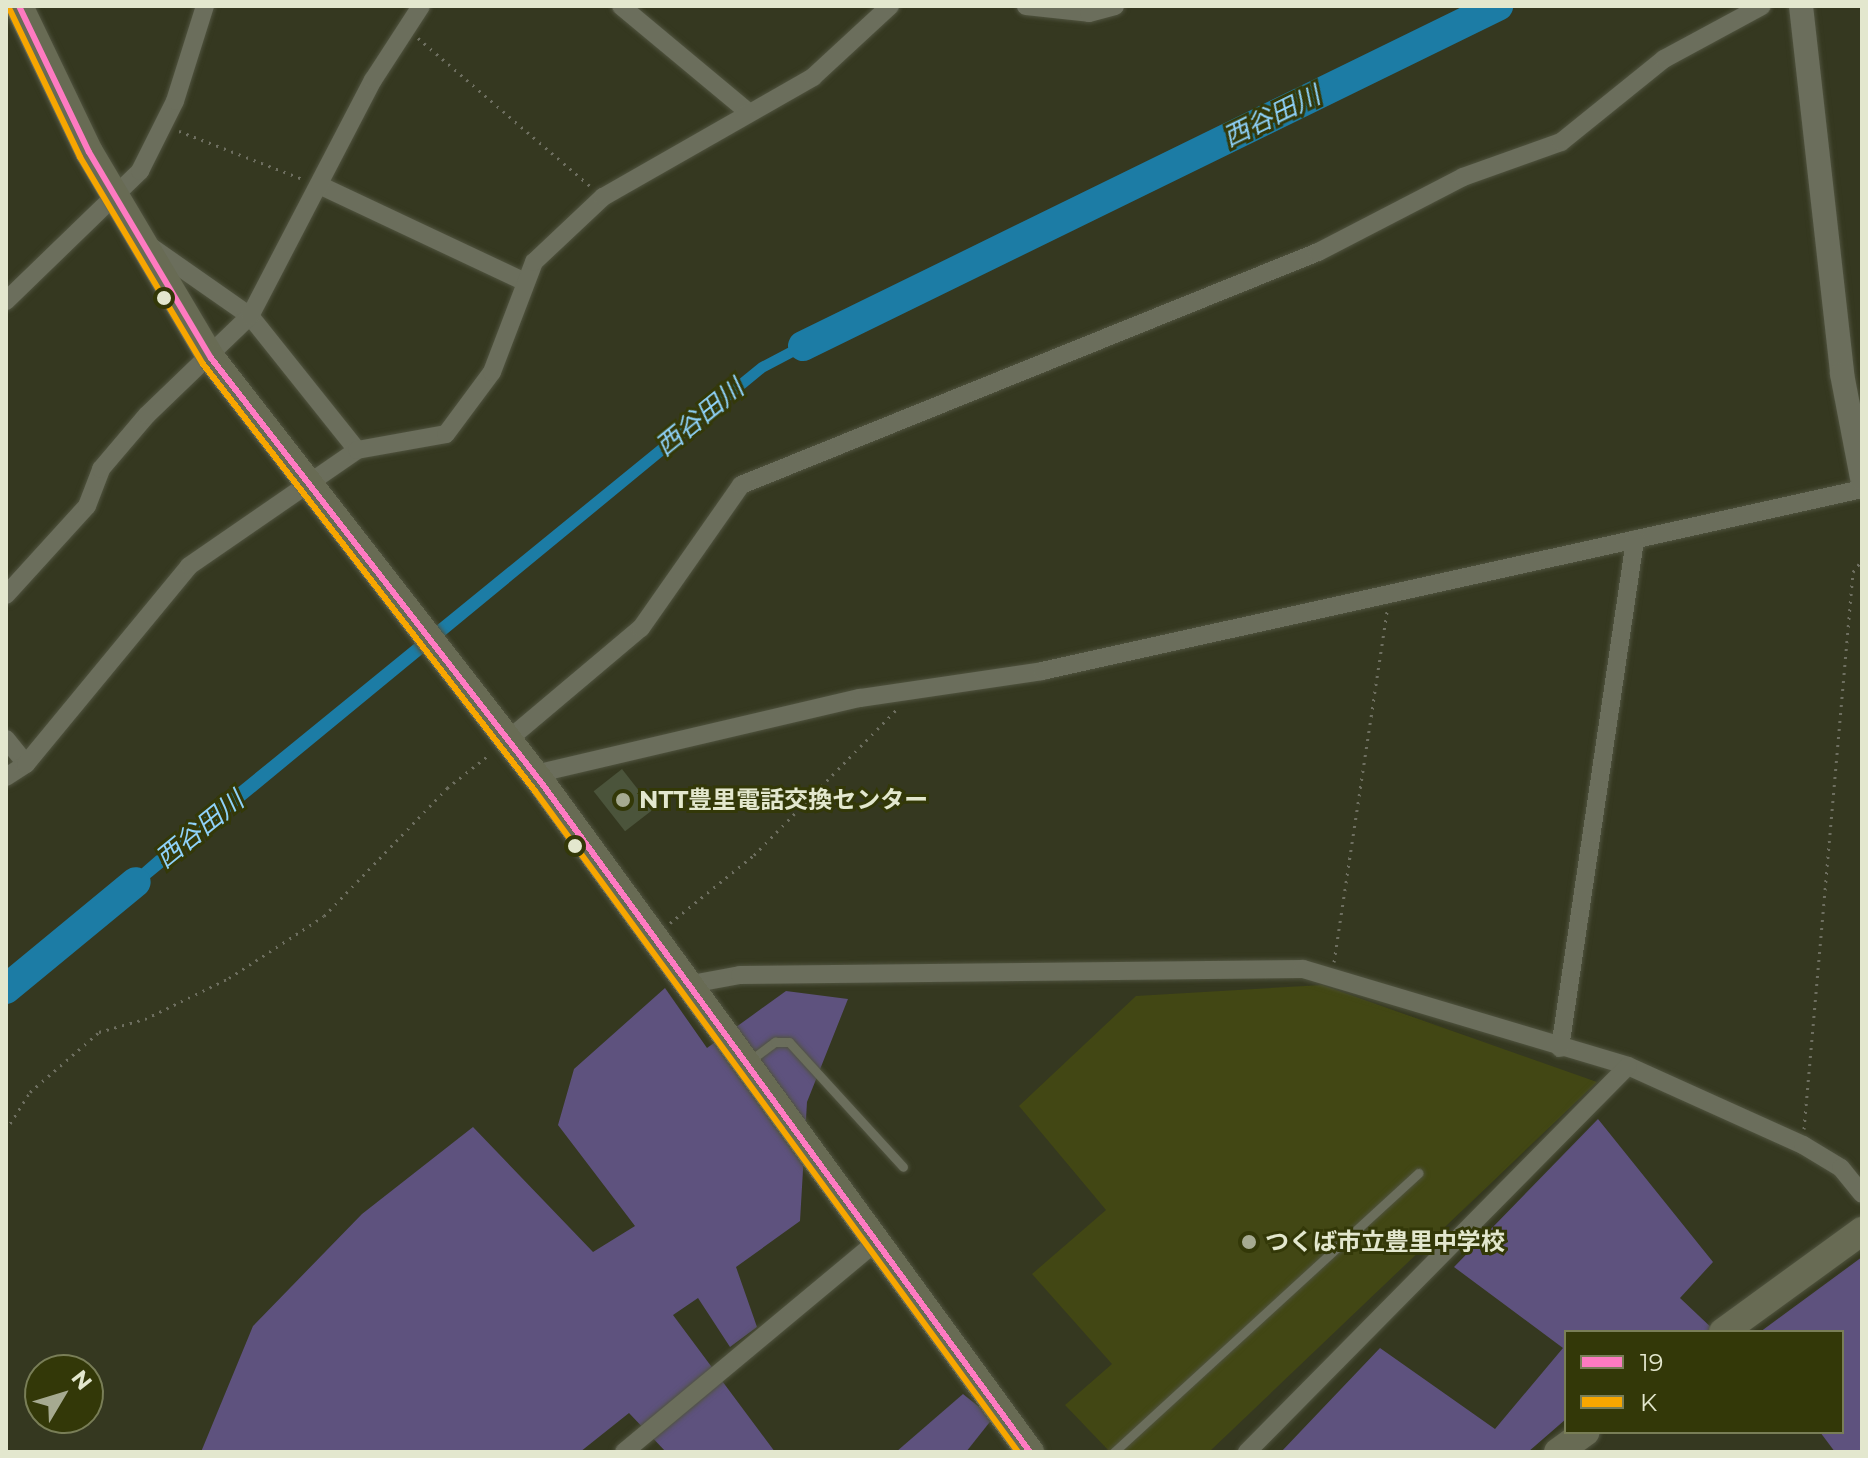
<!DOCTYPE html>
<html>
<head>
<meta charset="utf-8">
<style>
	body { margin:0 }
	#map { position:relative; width:1868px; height:1458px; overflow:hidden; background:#353820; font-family:Montserrat,"Noto Sans JP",sans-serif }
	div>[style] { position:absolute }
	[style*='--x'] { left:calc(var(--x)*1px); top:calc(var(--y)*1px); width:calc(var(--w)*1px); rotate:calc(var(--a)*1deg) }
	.built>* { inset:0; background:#424714 }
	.green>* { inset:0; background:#5e527e }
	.water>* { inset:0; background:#1c7ca5 }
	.river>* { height:30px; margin:-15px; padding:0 15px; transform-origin:15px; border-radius:15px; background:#1c7ca5 }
	.building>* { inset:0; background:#4b543b; transform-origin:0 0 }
	.path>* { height:3px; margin-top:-1.5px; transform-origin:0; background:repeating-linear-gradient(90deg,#6e6f60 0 2px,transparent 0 8px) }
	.roads { filter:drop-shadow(0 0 2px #50533f) drop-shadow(0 0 2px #50533f) }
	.lane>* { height:9px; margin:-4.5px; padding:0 4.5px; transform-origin:4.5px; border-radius:4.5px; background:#6b6e5c }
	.street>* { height:18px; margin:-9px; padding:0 9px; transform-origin:9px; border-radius:9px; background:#6b6e5c }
	.secondary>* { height:24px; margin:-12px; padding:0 12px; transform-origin:12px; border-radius:12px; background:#6b6e5c }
	.primary>* { height:28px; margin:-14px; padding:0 14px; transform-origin:14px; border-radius:14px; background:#686b54 }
	.bus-1>* { height:6px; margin:-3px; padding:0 3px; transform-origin:3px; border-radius:3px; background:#fe7ac1 }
	.bus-2>* { height:6px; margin:-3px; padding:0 3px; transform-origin:3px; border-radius:3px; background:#f7a600 }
	.dots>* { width:22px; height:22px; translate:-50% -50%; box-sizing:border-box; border:4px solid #333808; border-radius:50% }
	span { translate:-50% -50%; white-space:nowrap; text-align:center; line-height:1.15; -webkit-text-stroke:6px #333808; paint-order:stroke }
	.poi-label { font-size:24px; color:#e3e7ce; font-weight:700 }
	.left { translate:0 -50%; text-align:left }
	.water-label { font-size:26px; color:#8fd2f9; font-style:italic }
	.frame { position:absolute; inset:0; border:8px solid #e3e7ce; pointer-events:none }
	.legend { position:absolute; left:1564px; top:1330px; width:280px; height:104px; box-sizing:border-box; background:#333808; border:2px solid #797e57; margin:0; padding:10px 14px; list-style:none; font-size:24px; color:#e3e7ce }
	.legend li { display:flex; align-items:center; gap:16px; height:40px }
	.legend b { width:40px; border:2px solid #797e57 }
	.north { position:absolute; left:24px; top:1354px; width:80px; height:80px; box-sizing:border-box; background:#333808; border:2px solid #797e57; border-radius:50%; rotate:52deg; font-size:22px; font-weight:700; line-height:32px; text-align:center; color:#e3e7ce }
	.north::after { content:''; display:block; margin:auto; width:28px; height:36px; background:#a6aa91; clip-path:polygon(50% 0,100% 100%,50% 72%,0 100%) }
</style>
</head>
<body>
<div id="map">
	<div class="built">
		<i style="clip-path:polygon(1322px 985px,1597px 1082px,1209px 1452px,1110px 1452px,1065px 1405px,1112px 1364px,1032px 1274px,1106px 1210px,1019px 1106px,1136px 996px)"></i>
	</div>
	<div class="green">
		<i style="clip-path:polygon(665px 988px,707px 1048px,786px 991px,848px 999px,807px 1102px,800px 1221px,736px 1267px,757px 1327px,730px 1347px,698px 1298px,673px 1315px,775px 1452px,666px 1452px,629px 1413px,580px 1452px,201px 1452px,253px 1326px,362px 1214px,473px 1127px,593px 1252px,635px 1226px,558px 1125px,574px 1069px)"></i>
		<i style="clip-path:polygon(1598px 1119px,1713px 1262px,1680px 1298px,1716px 1332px,1566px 1332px,1566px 1419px,1528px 1452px,1281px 1452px,1380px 1348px,1495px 1429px,1563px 1348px,1454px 1267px)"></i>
		<i style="clip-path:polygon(1862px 1257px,1862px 1452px,1835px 1452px,1820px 1432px,1842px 1432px,1842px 1332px,1760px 1332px)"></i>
		<i style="clip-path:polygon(963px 1394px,993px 1418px,966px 1452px,896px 1452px)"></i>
	</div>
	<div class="water">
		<i style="clip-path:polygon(837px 322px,841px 332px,765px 372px,109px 912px,102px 903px,182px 833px,759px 363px)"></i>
	</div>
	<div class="river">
		<i style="--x:803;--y:346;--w:774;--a:-26.07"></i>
		<i style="--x:6;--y:989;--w:168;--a:-39.5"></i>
	</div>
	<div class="building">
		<i style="left:622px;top:769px;width:51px;height:36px;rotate:52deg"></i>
	</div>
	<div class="path">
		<i style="--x:418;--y:38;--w:228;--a:40.7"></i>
		<i style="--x:179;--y:131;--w:133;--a:21.2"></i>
		<i style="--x:670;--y:923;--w:108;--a:-39"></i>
		<i style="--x:754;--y:855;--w:203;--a:-45.6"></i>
		<i style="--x:1334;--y:962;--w:356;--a:-81.4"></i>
		<i style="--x:1804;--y:1129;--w:559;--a:-84.97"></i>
		<i style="--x:1853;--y:572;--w:15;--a:-53"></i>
		<i style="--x:6;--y:1130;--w:45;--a:-57.7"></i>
		<i style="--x:30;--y:1092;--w:91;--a:-41"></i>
		<i style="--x:99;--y:1032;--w:48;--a:-15.8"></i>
		<i style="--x:145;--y:1019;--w:93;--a:-26"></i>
		<i style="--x:229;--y:978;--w:113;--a:-33.1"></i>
		<i style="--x:324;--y:916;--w:178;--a:-46.1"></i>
		<i style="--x:447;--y:788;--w:55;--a:-38.3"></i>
	</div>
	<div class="roads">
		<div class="lane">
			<i style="--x:748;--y:1062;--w:34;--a:-37"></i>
			<i style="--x:775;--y:1042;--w:14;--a:0"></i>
			<i style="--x:789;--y:1042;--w:169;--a:47.6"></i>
			<i style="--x:1114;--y:1452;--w:413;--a:-42.5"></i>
		</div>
		<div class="street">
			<i style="--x:621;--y:6;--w:165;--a:39.8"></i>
			<i style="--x:1026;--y:6;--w:63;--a:6.3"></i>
			<i style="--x:1089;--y:13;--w:27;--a:-15"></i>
			<i style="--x:319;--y:185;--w:225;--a:25.2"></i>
			<i style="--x:144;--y:242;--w:129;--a:34.9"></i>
			<i style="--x:250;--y:316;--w:171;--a:51.4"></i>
			<i style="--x:6;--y:301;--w:187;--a:-44.1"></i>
			<i style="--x:140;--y:171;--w:78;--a:-63.4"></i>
			<i style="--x:175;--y:101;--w:100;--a:-72.5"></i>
			<i style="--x:6;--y:595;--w:120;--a:-47.7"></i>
			<i style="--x:87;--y:506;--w:40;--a:-69"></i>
			<i style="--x:101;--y:469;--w:71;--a:-49.6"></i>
			<i style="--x:147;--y:415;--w:143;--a:-43.9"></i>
			<i style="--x:250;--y:316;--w:266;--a:-62.5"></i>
			<i style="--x:373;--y:80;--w:88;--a:-57"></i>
			<i style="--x:6;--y:739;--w:32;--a:51"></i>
			<i style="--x:509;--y:739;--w:172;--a:-40.1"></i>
			<i style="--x:641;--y:628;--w:174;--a:-55"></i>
			<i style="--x:741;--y:485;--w:622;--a:-21.99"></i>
			<i style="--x:1318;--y:252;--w:163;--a:-27.3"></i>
			<i style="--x:1463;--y:177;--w:104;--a:-19.7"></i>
			<i style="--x:1561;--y:142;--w:132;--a:-38.9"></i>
			<i style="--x:1664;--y:59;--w:111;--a:-28.4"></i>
			<i style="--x:535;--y:774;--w:334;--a:-13.2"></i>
			<i style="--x:860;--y:698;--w:184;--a:-8.4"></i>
			<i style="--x:1042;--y:671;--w:840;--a:-12.51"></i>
			<i style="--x:6;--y:777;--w:24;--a:-33"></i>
			<i style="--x:26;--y:764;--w:256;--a:-50.5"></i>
			<i style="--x:189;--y:566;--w:204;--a:-34.6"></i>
			<i style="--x:357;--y:450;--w:90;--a:-10.2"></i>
			<i style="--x:446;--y:434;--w:77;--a:-53.4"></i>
			<i style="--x:492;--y:372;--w:118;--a:-69.1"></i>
			<i style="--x:534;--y:262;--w:95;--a:-43.3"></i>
			<i style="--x:603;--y:197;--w:242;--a:-29.7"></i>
			<i style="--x:813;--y:77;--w:105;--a:-42.7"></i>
			<i style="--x:686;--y:985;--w:55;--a:-10.5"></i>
			<i style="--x:740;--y:975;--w:563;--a:-0.61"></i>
			<i style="--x:1303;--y:969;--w:339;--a:16.6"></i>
			<i style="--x:1628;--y:1066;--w:192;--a:24.3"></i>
			<i style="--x:1803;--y:1145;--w:44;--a:31.2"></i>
			<i style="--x:1841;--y:1168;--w:33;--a:51"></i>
			<i style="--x:1560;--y:1048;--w:514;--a:-81.6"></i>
			<i style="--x:624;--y:1452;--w:329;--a:-39.8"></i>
			<i style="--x:1247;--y:1452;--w:542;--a:-45.37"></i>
		</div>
		<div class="secondary">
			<i style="--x:1801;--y:6;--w:370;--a:83.6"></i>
			<i style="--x:1842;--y:374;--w:106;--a:79.1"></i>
		</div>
		<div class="primary">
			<i style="--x:19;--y:6;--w:162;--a:64.4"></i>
			<i style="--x:89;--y:152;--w:239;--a:59.4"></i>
			<i style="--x:211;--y:358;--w:541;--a:52.13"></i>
			<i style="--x:543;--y:785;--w:826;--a:53.87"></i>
			<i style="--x:1723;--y:1332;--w:172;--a:-36"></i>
			<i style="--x:1558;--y:1452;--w:34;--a:-36"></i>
		</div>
	</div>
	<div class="bus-1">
		<i style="--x:19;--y:6;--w:162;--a:64.4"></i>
		<i style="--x:89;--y:152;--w:239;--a:59.4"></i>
		<i style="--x:211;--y:358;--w:541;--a:52.13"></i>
		<i style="--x:543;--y:785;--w:826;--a:53.87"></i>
	</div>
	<div class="bus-2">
		<i style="--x:10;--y:10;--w:163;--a:64.5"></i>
		<i style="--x:80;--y:157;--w:241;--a:59.3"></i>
		<i style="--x:203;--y:364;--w:541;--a:52.13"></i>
		<i style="--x:535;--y:791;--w:819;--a:53.84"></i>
	</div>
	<div class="dots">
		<i style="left:164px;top:298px;background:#e3e7ce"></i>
		<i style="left:623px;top:800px;background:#a6aa91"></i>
		<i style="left:575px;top:846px;background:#e3e7ce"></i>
		<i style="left:1249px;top:1242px;background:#a6aa91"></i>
	</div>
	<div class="poi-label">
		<span class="left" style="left:639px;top:800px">NTT豊里電話交換センター</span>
		<span class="left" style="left:1265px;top:1242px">つくば市立豊里中学校</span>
	</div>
	<div class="water-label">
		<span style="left:1272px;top:117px;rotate:-26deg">西谷田川</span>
		<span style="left:700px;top:418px;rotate:-39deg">西谷田川</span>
		<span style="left:200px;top:830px;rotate:-39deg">西谷田川</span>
	</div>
	<div class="frame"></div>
	<ul class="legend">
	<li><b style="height:10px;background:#fe7ac1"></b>19</li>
	<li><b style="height:10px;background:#f7a600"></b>K</li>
	</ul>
	<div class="north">N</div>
</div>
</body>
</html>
